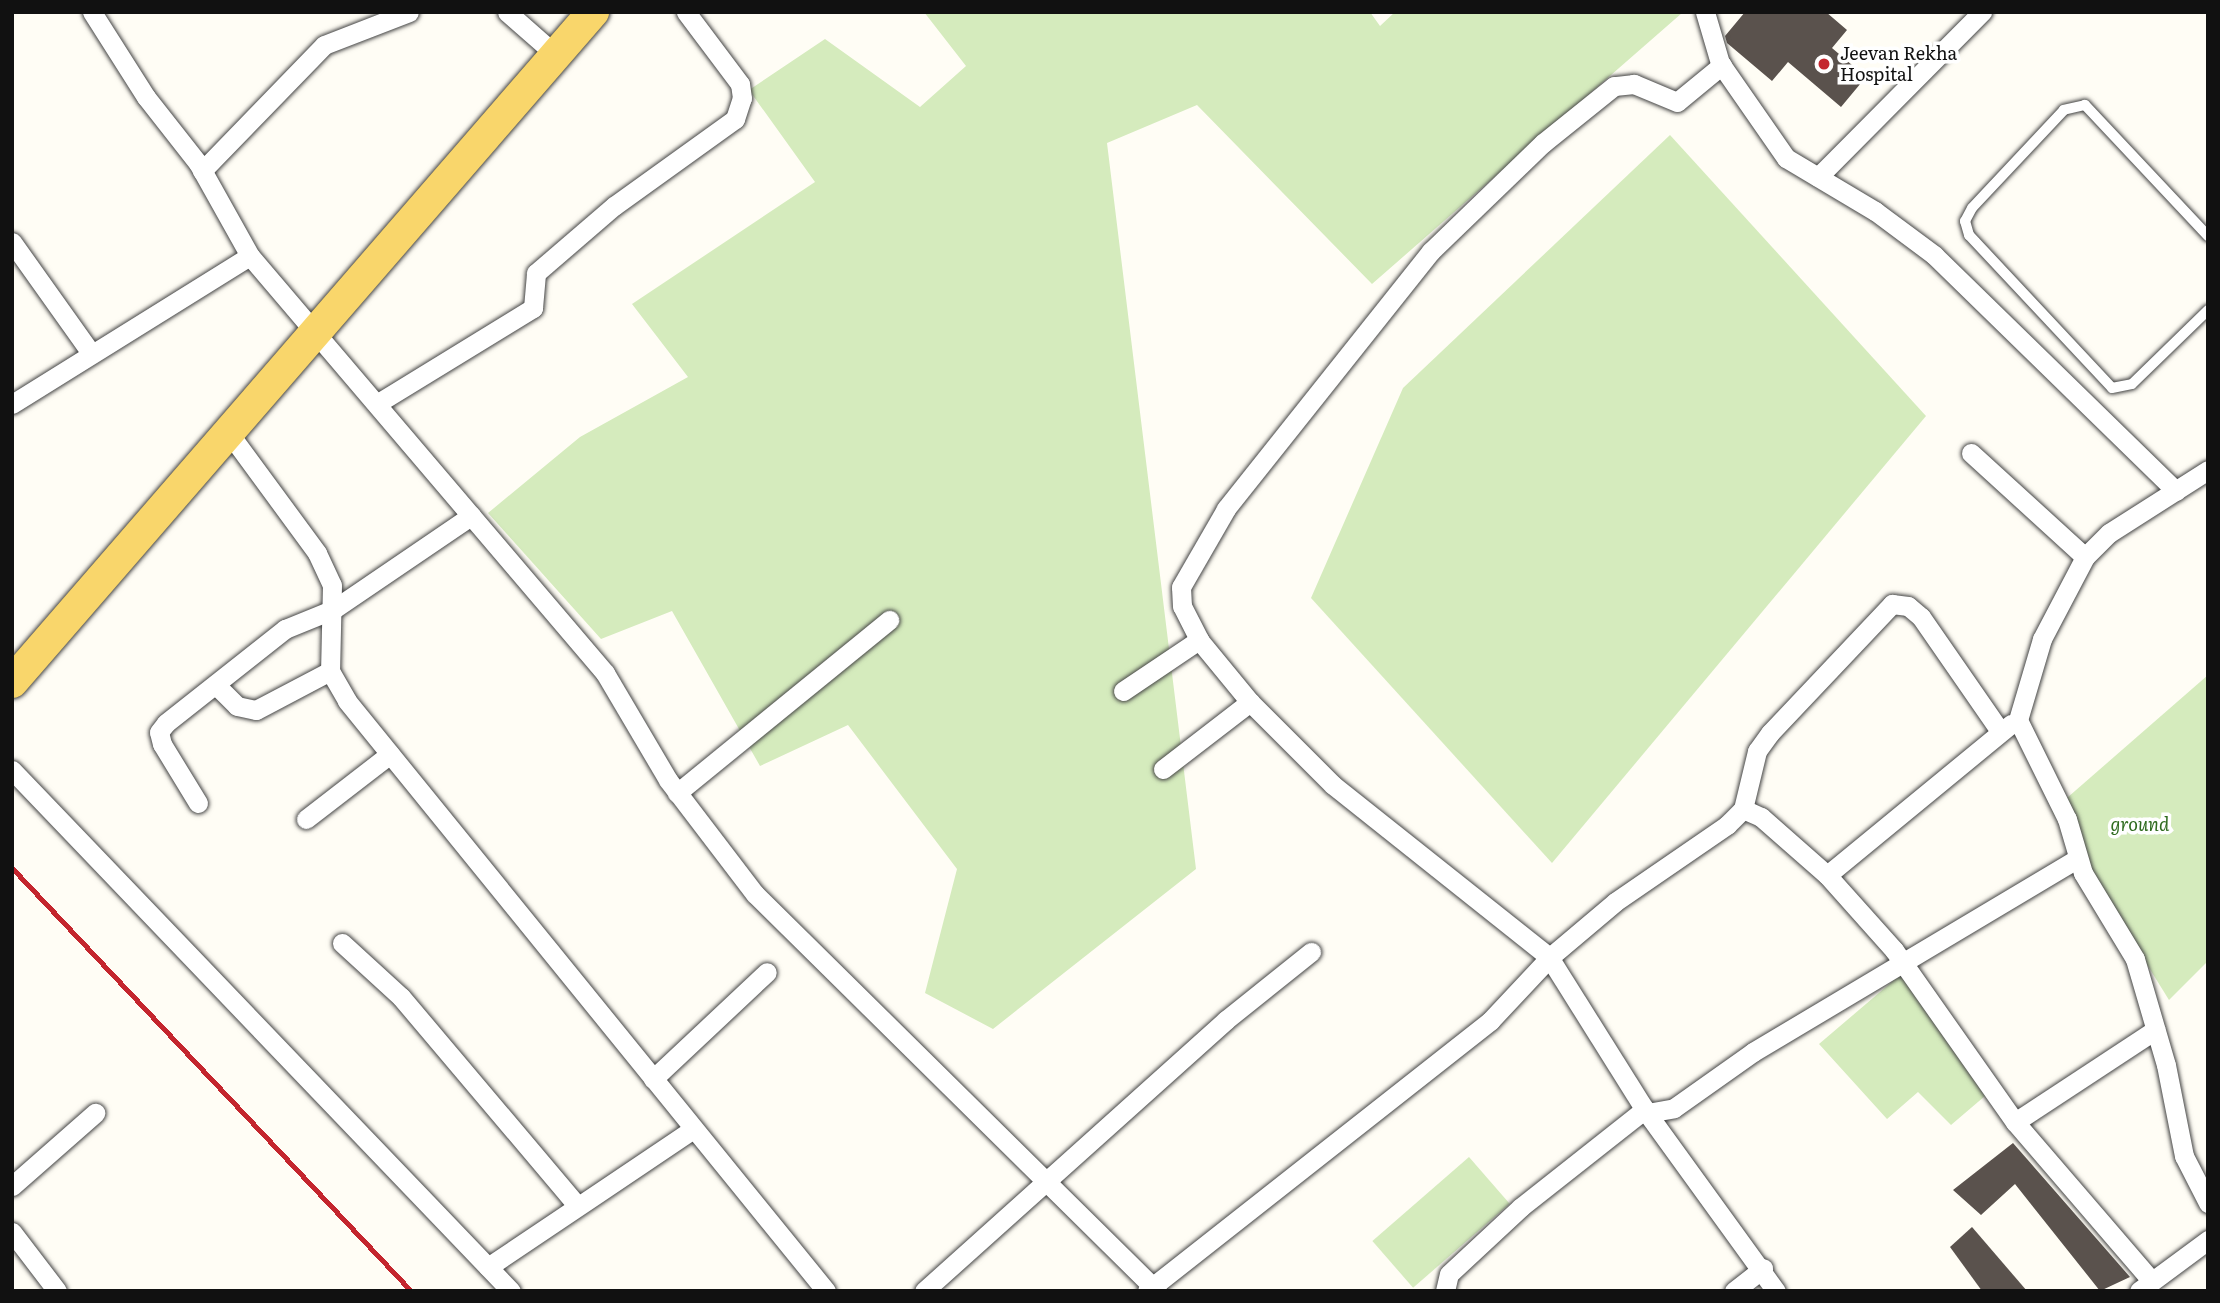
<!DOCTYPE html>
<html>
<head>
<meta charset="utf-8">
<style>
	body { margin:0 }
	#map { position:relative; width:2220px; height:1303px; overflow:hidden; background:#fffdf5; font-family:Literata,serif }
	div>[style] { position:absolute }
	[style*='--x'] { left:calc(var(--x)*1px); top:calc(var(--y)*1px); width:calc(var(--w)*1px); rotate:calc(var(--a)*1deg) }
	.green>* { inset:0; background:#d5ebbd; transform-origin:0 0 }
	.building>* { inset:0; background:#5a524d }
	.roads { filter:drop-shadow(0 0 2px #444) drop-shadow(0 0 2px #444) }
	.service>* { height:10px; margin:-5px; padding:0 5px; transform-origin:5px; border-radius:5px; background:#fff }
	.minor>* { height:19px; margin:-9.5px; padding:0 9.5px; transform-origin:9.5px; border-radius:9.5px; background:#fff }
	.primary>* { height:32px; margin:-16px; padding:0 16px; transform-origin:16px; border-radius:16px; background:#f9d66b }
	.rail>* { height:5px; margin:-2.5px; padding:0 2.5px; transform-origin:2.5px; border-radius:2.5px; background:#c4262e }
	.dots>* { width:19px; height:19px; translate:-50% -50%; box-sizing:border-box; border:4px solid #fff; border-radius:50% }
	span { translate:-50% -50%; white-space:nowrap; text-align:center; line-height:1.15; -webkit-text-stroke:7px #fff; paint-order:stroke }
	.poi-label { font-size:18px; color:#111 }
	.left { translate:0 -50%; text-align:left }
	.park-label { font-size:18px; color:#2f6b1f; font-style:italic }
	.frame { position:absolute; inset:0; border:14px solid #111; pointer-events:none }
</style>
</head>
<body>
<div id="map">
	<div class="green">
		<i style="clip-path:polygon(924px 12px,1370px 12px,1380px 26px,1395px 12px,1682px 13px,1372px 284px,1197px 105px,1107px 143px,1196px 869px,993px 1029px,925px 993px,957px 869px,848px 725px,760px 766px,672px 611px,601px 639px,488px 513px,580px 437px,688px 377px,632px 304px,815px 182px,749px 90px,825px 39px,920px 107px,966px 66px)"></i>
		<i style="clip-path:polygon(1670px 135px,1926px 416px,1552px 863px,1311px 598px,1403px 388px)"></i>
		<i style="clip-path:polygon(2208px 675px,2208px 961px,2169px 1000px,2052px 811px)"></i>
		<i style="clip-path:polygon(1900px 975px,1985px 1096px,1951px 1125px,1918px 1092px,1887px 1119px,1819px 1044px)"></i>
		<i style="left:1469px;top:1157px;width:62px;height:128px;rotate:49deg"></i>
	</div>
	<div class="building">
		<i style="clip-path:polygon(1745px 12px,1826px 12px,1847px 30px,1832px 48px,1866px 77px,1841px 107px,1788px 62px,1772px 81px,1727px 43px,1725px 36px)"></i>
		<i style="clip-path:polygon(2013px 1143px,2130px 1277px,2100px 1291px,2015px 1184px,1981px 1215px,1953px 1190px)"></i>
		<i style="clip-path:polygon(1972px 1227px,2027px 1291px,1982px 1291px,1950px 1247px)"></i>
	</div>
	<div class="roads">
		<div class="service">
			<i style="--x:2208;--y:236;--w:180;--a:-133.2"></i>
			<i style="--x:2085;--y:105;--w:22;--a:167"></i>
			<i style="--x:2064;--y:110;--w:134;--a:133.2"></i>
			<i style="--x:1972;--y:208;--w:15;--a:118"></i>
			<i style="--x:1965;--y:221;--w:15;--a:74"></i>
			<i style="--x:1969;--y:235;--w:209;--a:46.9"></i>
			<i style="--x:2112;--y:388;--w:20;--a:-11"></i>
			<i style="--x:2132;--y:384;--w:106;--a:-44.2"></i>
		</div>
		<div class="minor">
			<i style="--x:92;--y:12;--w:101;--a:57.6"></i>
			<i style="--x:146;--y:97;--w:84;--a:51.8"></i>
			<i style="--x:198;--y:163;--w:107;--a:60.8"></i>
			<i style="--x:250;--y:256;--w:548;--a:49.59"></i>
			<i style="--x:605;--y:673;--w:124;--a:59.5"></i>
			<i style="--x:668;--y:780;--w:143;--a:52.7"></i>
			<i style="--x:755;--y:894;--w:565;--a:44.64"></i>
			<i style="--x:507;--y:12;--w:65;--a:41.3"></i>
			<i style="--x:1705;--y:12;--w:53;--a:73.6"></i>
			<i style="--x:1720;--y:63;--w:116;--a:55.2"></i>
			<i style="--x:1786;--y:158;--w:104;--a:30.8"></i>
			<i style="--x:1875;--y:211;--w:74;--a:36.7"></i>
			<i style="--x:1934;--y:255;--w:338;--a:44.3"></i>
			<i style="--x:1722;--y:65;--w:58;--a:140.6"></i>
			<i style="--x:1677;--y:102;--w:47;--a:-157.3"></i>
			<i style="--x:1634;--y:84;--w:20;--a:174"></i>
			<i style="--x:1614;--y:86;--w:91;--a:141.2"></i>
			<i style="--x:1543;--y:143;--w:156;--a:136"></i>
			<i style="--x:1431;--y:251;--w:330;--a:128.5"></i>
			<i style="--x:1226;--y:509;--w:90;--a:120"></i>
			<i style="--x:1181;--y:587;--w:19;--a:87"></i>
			<i style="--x:1182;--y:606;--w:38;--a:63"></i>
			<i style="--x:1199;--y:640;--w:80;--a:50.6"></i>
			<i style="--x:1250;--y:702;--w:117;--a:45"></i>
			<i style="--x:1333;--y:785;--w:276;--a:38.5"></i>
			<i style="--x:1549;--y:957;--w:184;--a:57.9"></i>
			<i style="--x:1647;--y:1113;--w:220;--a:54.1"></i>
			<i style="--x:202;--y:171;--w:175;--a:-45.9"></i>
			<i style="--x:324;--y:45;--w:91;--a:-21.2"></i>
			<i style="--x:1818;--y:177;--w:233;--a:-45.2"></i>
			<i style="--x:12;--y:242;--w:136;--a:54.6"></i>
			<i style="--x:378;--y:403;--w:182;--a:-31.5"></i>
			<i style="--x:533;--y:308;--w:35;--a:-85"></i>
			<i style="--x:536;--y:273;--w:103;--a:-40.7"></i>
			<i style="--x:614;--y:206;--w:149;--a:-35.7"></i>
			<i style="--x:735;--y:119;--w:22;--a:-72"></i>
			<i style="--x:742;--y:98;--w:14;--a:-98"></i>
			<i style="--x:740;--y:84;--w:90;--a:-126.9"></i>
			<i style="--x:12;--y:404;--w:280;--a:-31.9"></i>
			<i style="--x:229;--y:433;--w:149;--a:53.7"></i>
			<i style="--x:317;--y:553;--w:35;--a:65"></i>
			<i style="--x:332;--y:585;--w:86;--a:91.3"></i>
			<i style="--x:330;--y:671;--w:34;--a:60"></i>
			<i style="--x:347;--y:701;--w:760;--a:50.93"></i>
			<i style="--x:1971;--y:453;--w:154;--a:42.4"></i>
			<i style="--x:2208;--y:470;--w:117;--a:147.5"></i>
			<i style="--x:2109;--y:533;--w:34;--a:135"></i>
			<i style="--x:2085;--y:557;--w:93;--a:117.7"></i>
			<i style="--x:2042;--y:639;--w:84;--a:106.5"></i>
			<i style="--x:2018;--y:720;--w:110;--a:63.7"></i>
			<i style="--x:2067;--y:819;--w:56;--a:73.5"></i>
			<i style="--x:2083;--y:873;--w:100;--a:58.8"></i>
			<i style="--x:2135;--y:959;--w:110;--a:73.7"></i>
			<i style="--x:2166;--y:1065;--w:93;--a:78.8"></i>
			<i style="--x:2184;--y:1156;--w:53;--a:62.9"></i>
			<i style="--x:218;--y:687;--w:27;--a:45"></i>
			<i style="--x:237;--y:706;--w:19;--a:12"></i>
			<i style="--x:256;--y:710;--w:84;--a:-27.8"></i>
			<i style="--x:1123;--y:691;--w:92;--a:-33.9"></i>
			<i style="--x:2011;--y:724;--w:238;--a:140.6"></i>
			<i style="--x:1827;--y:875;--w:101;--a:48.2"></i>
			<i style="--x:1894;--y:950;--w:210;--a:54.9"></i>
			<i style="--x:2015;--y:1122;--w:210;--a:49.3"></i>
			<i style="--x:1163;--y:769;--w:110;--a:-37.6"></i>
			<i style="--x:12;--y:770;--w:721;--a:46.24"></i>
			<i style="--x:677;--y:793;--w:274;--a:-39.2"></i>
			<i style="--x:198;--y:803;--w:69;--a:-121.4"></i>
			<i style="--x:162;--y:744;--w:12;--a:-104"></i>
			<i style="--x:159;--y:732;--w:11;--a:-52"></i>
			<i style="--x:166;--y:723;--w:152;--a:-38.3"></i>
			<i style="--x:285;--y:629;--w:53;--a:-22.2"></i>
			<i style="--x:334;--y:609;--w:166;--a:-34.2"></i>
			<i style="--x:1743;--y:809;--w:20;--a:24"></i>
			<i style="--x:1761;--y:817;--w:88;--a:41.3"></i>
			<i style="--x:306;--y:819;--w:106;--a:-37.7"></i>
			<i style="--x:342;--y:943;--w:80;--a:42.5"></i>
			<i style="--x:401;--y:997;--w:272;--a:49.8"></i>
			<i style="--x:653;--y:1079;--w:156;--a:-43.2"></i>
			<i style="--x:1647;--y:1113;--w:27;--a:-10"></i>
			<i style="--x:1674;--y:1108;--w:97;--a:-35.3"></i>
			<i style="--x:1753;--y:1052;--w:377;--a:-30.8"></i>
			<i style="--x:2015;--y:1122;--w:168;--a:-33.3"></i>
			<i style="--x:12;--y:1186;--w:111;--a:-41.3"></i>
			<i style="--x:12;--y:1232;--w:74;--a:52.7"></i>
			<i style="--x:488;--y:1267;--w:247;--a:-33.9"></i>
			<i style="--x:924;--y:1291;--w:406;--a:-41.9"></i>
			<i style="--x:1226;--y:1020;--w:109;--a:-38.7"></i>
			<i style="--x:1147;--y:1291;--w:437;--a:-38.2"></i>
			<i style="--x:1490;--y:1021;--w:88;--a:-46.8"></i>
			<i style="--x:1550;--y:957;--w:85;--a:-40.2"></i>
			<i style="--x:1615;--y:902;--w:136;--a:-34.5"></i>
			<i style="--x:1727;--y:825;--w:23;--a:-45"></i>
			<i style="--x:1743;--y:809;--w:60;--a:-76.4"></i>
			<i style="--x:1757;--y:751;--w:22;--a:-54"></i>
			<i style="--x:1770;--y:733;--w:178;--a:-46.6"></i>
			<i style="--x:1892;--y:604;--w:16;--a:7"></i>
			<i style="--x:1908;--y:606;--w:17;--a:40"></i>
			<i style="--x:1921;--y:617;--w:139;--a:55.3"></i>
			<i style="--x:1445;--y:1291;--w:17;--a:-77"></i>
			<i style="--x:1449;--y:1274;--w:98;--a:-42.9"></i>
			<i style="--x:1521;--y:1207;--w:158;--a:-38.3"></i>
			<i style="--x:1734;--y:1291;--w:37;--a:-38"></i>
			<i style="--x:2139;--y:1291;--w:86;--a:-36.5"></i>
		</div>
		<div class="primary">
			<i style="--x:12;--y:682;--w:887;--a:-49.07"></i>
		</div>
	</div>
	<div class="rail">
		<i style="--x:12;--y:868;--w:581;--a:46.67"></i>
	</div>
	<div class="dots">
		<i style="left:1824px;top:64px;background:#c4262e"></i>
	</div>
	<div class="poi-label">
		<span class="left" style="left:1840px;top:64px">Jeevan Rekha<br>Hospital</span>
	</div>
	<div class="park-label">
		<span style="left:2140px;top:824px">ground</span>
	</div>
	<div class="frame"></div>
</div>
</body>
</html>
